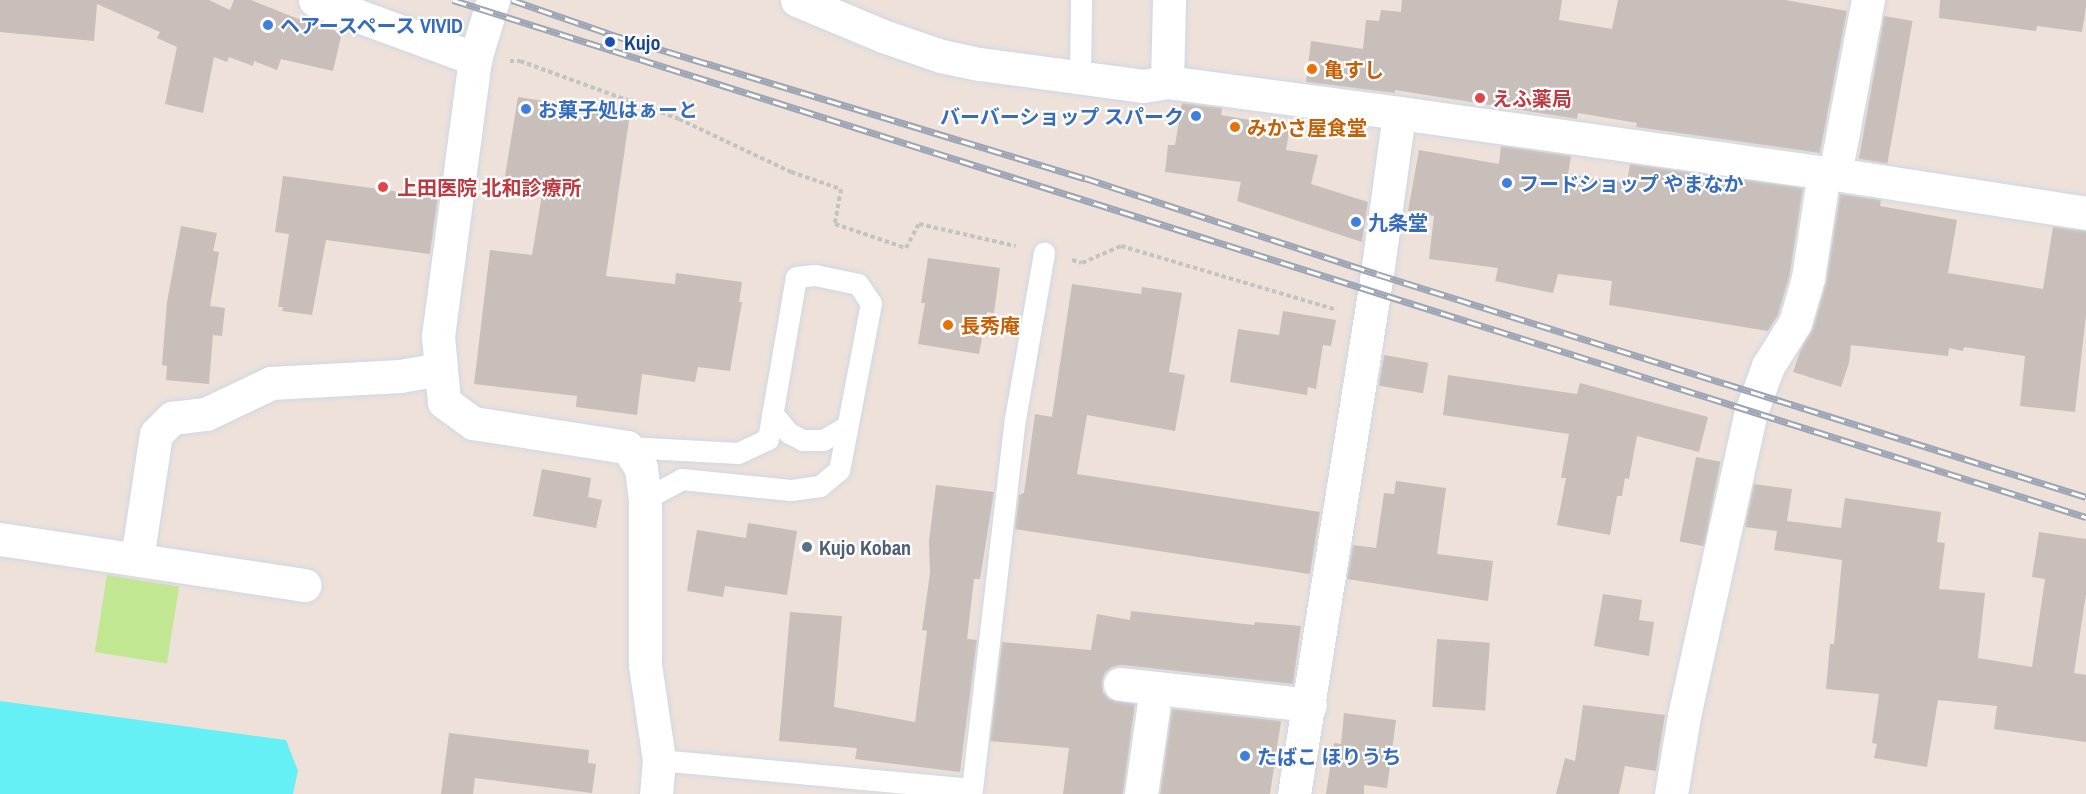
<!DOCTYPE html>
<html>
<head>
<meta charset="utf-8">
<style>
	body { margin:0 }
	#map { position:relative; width:2086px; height:794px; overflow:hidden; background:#ede1da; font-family:"Archivo Narrow","Noto Sans JP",sans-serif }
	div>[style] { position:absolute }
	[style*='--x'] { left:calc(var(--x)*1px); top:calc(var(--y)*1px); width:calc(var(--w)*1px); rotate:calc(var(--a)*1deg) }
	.green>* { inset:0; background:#c2e792; transform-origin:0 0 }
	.water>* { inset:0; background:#65f0f6 }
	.building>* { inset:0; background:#c8beba; transform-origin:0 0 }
	.path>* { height:4px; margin-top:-2px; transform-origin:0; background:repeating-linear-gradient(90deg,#c3c3c3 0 4.5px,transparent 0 7.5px) }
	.roads { filter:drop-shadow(0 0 2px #cfd8e4) drop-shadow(0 0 2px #cfd8e4) }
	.lane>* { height:21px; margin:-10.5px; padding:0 10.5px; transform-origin:10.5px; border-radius:10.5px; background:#fff }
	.street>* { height:33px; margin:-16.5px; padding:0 16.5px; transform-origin:16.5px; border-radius:16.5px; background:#fff }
	.secondary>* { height:33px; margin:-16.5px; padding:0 16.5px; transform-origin:16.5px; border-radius:16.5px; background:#fff }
	.rail>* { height:7px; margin-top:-3.5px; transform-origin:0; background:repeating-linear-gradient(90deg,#fff 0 14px,#9da5b5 0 28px); box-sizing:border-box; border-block:2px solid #9da5b5 }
	.dots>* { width:16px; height:16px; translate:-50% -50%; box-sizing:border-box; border:3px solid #fff; border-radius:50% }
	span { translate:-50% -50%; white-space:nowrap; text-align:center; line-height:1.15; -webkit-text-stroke:4.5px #fff; paint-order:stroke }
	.shop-label { font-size:20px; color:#366cbe; font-weight:700 }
	.left { translate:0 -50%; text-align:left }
	.right { translate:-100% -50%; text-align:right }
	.transit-label { font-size:20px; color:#164399; font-weight:700 }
	.food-label { font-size:20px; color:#c56008; font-weight:700 }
	.health-label { font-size:20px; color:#be3a42; font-weight:700 }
	.service-label { font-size:20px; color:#4e5e75; font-weight:700 }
</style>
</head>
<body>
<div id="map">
	<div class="green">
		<i style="left:107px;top:575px;width:73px;height:78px;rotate:9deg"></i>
	</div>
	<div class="water">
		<i style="clip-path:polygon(0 701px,286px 740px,298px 771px,293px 794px,0 794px)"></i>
	</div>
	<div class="building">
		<i style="clip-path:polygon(0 0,209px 0,230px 10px,234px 0,251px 0,316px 26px,342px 32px,333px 71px,281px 59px,277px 70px,254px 61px,253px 66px,229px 57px,227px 62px,214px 57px,203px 113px,165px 104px,177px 47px,157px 38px,160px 32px,97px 4px,94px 41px,0 32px)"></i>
		<i style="clip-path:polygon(1402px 0,1562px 0,1559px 20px,1612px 29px,1618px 0,1785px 0,1847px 11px,1820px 153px,1636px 127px,1637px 123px,1578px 113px,1577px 119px,1395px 90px,1395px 93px,1306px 82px,1311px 41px,1363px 49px,1366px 20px,1379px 21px,1381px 10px,1401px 12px)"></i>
		<i style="clip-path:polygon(1940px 0,2086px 0,2086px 7px,2082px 32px,2037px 26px,2036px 31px,1939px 18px)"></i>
		<i style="left:1884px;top:16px;width:29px;height:145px;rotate:10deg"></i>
		<i style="clip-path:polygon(518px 97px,630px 114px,606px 276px,675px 284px,676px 273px,742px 282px,739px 302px,742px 302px,730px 371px,698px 367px,695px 382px,642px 374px,637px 415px,576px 407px,577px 396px,474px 384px,490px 250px,532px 255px,544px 182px,505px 176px)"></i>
		<i style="clip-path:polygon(1182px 103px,1222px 108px,1221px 115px,1290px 127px,1286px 150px,1318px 155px,1311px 184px,1368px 202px,1362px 242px,1237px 201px,1241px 182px,1165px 172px,1168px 145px,1175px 145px)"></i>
		<i style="clip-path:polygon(1501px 146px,1571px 156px,1568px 174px,1627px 183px,1630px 164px,1803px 188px,1790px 274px,1778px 315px,1768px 331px,1609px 305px,1612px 281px,1558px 274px,1553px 293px,1495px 281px,1498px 268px,1429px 259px,1434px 216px,1408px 211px,1419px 150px,1499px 164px)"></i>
		<i style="clip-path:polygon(283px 176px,438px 197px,430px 254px,326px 240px,312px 315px,282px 311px,283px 307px,278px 307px,289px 234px,275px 232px)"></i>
		<i style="clip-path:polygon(1840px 194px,1881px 200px,1880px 206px,1957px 220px,1948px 273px,2043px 289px,2053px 227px,2086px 231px,2086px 315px,2075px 412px,2020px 406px,2025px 356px,1964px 347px,1963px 351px,1949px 348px,1948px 356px,1851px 345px,1849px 363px,1841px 387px,1793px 372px,1801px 349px,1813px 328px,1826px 283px)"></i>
		<i style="clip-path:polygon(181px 226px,217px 233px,213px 251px,219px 252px,210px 306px,225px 308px,222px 336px,213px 335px,209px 384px,166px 380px,167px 366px,162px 365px,167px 302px)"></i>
		<i style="clip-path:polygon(928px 258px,1000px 268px,994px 313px,987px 312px,979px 354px,918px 344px,925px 303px,921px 303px)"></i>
		<i style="clip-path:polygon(1072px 284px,1141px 294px,1142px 287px,1182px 293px,1169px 372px,1185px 375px,1175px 431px,1087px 415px,1077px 474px,1320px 512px,1310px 574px,1015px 529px,1019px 495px,1024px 493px,1035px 414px,1052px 417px)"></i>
		<i style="clip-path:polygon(1283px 311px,1336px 320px,1331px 346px,1323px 345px,1316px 389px,1308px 387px,1307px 395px,1230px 382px,1238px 329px,1279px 335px)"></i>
		<i style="left:1384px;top:355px;width:45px;height:31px;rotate:10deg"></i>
		<i style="clip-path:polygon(1448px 375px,1577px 394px,1580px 383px,1708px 417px,1699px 452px,1637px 436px,1629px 479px,1625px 478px,1622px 496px,1617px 496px,1610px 535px,1557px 525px,1566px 478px,1561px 478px,1569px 434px,1443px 415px)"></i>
		<i style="left:1696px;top:457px;width:25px;height:86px;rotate:11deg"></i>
		<i style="clip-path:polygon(542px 469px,591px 478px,588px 497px,602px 500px,596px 528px,533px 516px)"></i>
		<i style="clip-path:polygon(1396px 481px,1446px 488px,1437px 554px,1493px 561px,1488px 601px,1347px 579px,1353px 545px,1376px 548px,1384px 493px,1394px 494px)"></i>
		<i style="clip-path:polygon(1754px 484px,1792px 489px,1787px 521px,1841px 528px,1845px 498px,1941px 512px,1937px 542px,1945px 543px,1939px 589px,1985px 593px,1978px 658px,2032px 667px,2045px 579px,2032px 577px,2039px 532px,2086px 539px,2086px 594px,2074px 673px,2086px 675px,2086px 742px,1994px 729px,1997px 706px,1938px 700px,1927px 767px,1874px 758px,1877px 744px,1872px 743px,1879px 694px,1826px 689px,1830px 644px,1834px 644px,1842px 560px,1774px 550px,1777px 531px,1745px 527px)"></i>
		<i style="clip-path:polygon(936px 485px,994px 492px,980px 579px,974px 579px,967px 639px,977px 640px,960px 772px,855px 759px,857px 748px,779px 741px,790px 612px,842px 616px,834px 707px,915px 722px,927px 631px,922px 630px,930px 573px,929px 541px)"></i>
		<i style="clip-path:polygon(748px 523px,797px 531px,787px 595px,725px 586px,723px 597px,687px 591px,697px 530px,746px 538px)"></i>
		<i style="clip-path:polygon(1603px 594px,1642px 600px,1639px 620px,1654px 622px,1649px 656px,1594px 646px)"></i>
		<i style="clip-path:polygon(1131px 611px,1254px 625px,1255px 622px,1301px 626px,1293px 684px,1122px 665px,1112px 667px,1105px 673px,1102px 681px,1103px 692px,1109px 699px,1135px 704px,1123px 794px,1063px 794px,1069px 748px,990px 741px,1002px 642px,1091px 650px,1097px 614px,1130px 620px)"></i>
		<i style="left:1437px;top:639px;width:53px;height:68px;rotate:4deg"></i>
		<i style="clip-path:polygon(1583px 705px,1665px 715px,1656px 771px,1625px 766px,1619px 794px,1556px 794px,1565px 758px,1575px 761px)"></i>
		<i style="clip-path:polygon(1172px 709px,1281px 721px,1270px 794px,1160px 794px)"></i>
		<i style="clip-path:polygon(1344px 713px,1396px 720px,1387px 788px,1364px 785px,1364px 794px,1326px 794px,1334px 743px,1341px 744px)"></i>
		<i style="clip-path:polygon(449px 733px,589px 750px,588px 763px,596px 764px,592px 793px,475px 778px,473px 794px,441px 794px)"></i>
	</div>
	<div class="path">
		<i style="--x:510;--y:61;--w:10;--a:0"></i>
		<i style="--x:520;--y:61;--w:169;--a:20"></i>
		<i style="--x:679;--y:119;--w:124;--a:25.3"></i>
		<i style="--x:791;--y:172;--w:53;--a:18.8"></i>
		<i style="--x:841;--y:189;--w:36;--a:100"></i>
		<i style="--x:835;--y:224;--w:75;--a:18.7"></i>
		<i style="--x:906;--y:248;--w:27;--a:-62"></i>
		<i style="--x:919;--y:224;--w:99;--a:12.8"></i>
		<i style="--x:1072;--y:260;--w:10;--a:17"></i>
		<i style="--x:1082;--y:263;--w:43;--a:-23.6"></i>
		<i style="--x:1121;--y:246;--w:225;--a:16.5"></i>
	</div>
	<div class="roads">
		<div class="lane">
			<i style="--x:1080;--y:76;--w:76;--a:-89.2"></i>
			<i style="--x:772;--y:413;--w:26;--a:50"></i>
			<i style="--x:789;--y:433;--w:16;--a:27"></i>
			<i style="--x:803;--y:440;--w:20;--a:0"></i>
			<i style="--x:823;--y:440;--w:28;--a:-30"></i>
			<i style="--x:627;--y:447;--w:111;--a:3.1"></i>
			<i style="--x:738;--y:453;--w:33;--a:-25"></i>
			<i style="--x:768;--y:439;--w:164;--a:-80.2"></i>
			<i style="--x:796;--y:277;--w:19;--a:-6"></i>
			<i style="--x:815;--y:275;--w:44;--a:11.8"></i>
			<i style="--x:858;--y:284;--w:23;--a:56"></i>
			<i style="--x:871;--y:303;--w:170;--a:100.8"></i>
			<i style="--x:839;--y:470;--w:25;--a:140"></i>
			<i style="--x:820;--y:486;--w:30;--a:172"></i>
			<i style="--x:790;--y:490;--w:109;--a:-174.2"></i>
			<i style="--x:682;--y:479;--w:42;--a:151.6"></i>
			<i style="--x:659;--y:760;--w:314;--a:5.3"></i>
			<i style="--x:972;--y:789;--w:372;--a:-83.4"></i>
			<i style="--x:1015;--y:419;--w:169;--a:-80.1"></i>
		</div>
		<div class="street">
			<i style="--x:315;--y:0;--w:171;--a:20.2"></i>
			<i style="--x:475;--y:59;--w:279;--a:97.6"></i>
			<i style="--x:438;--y:336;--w:66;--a:84.8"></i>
			<i style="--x:444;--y:402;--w:36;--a:36"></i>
			<i style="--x:473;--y:423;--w:156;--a:8.9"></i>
			<i style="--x:627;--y:447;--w:25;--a:56"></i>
			<i style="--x:641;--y:468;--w:31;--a:83"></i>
			<i style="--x:645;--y:499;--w:166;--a:90"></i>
			<i style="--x:645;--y:665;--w:96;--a:81.6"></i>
			<i style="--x:659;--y:760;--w:34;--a:95"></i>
			<i style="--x:797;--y:0;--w:93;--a:22.7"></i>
			<i style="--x:883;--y:36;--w:61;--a:19"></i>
			<i style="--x:941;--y:56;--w:40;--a:12"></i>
			<i style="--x:980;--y:64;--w:164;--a:7.7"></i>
			<i style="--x:1143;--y:86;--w:24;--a:-9"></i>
			<i style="--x:1167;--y:82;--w:234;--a:7.6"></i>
			<i style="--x:1399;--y:113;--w:440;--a:8"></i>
			<i style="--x:1835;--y:174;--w:254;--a:8.8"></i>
			<i style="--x:1167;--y:82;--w:82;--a:-88.6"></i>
			<i style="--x:1835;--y:174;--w:177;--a:-79.3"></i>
			<i style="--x:0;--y:539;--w:308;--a:8.6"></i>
			<i style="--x:137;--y:559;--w:126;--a:-81.4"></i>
			<i style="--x:156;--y:434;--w:23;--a:-45"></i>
			<i style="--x:172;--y:418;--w:34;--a:-7"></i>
			<i style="--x:206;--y:414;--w:72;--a:-25.5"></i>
			<i style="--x:271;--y:383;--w:129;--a:-3.1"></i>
			<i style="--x:400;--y:376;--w:41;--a:-9.9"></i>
			<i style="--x:1120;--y:684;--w:191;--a:6.3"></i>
			<i style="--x:1141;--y:794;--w:107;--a:-81.9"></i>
			<i style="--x:1294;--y:794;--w:527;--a:-80.93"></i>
			<i style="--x:1377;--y:274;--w:162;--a:-82.2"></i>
			<i style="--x:1671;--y:794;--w:79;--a:-80.5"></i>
			<i style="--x:1684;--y:716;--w:311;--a:-77.6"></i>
			<i style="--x:1751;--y:412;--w:49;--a:-69.7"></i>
			<i style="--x:1768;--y:366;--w:51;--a:-57.9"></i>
			<i style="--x:1795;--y:323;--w:47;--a:-73.9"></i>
			<i style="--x:1808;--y:278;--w:107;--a:-81.4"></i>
		</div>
		<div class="secondary">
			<i style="--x:475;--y:59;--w:62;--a:-73"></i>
		</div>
	</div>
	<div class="rail">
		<i style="--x:453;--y:0;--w:1713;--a:17.57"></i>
		<i style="--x:512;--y:0;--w:107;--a:19.1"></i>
		<i style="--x:613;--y:35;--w:493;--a:16.9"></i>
		<i style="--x:1085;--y:178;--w:307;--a:18.2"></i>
		<i style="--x:1377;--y:274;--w:743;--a:17.46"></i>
	</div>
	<div class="dots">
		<i style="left:268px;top:25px;background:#3f7fe0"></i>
		<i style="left:610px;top:42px;background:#1a4fb4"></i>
		<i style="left:1312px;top:69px;background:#e8710a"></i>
		<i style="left:1480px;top:98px;background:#e0444e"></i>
		<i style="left:526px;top:109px;background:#3f7fe0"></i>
		<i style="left:1196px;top:116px;background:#3f7fe0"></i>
		<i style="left:1235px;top:127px;background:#e8710a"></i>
		<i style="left:1507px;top:183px;background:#3f7fe0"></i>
		<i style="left:383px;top:187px;background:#e0444e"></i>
		<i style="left:1356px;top:222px;background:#3f7fe0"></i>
		<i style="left:948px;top:325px;background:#e8710a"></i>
		<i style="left:807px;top:547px;background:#5c6f8a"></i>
		<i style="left:1245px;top:756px;background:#3f7fe0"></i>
	</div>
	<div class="shop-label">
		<span class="left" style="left:280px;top:25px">ヘアースペース VIVID</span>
		<span class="left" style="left:538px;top:109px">お菓子処はぁーと</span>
		<span class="right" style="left:1184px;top:116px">バーバーショップ スパーク</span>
		<span class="left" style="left:1519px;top:183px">フードショップ やまなか</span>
		<span class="left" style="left:1368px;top:222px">九条堂</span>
		<span class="left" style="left:1257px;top:756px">たばこ ほりうち</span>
	</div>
	<div class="transit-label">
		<span class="left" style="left:624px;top:42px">Kujo</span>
	</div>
	<div class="food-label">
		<span class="left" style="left:1324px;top:69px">亀すし</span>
		<span class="left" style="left:1247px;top:127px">みかさ屋食堂</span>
		<span class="left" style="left:960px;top:325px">長秀庵</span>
	</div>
	<div class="health-label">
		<span class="left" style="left:1492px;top:98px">えふ薬局</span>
		<span class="left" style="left:397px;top:187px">上田医院 北和診療所</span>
	</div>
	<div class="service-label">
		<span class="left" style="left:819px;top:547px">Kujo Koban</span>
	</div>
</div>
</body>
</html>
